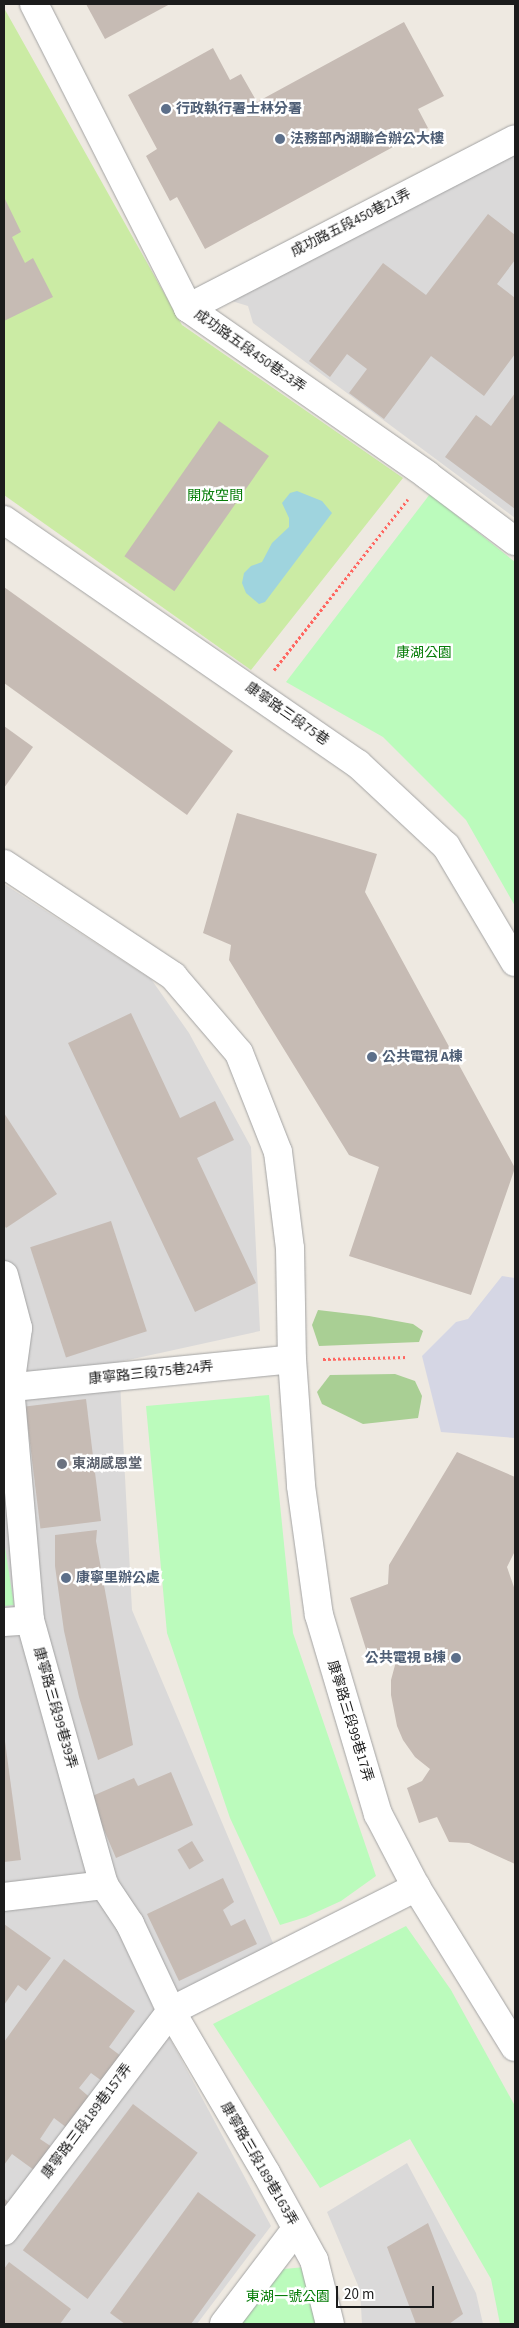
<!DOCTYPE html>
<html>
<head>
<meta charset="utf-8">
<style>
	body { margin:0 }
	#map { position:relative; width:519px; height:2328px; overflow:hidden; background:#eee9e1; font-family:"Source Sans 3","Noto Sans TC",sans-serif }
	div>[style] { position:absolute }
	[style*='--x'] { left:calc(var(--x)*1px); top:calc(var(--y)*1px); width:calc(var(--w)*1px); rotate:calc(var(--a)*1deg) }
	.residential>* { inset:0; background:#dad9d9 }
	.grass>* { inset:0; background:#cbeba4 }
	.forest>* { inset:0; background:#a9cf94 }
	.park>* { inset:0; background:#bbfbbc }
	.plaza>* { inset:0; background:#d5d6e4 }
	.water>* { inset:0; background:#9fd4de }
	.building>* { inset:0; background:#c6bbb4; transform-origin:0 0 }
	.path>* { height:3px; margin-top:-1.5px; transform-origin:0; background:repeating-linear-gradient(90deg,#ff6761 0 2.5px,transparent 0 5px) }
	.roads { filter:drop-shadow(0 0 1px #a3a3a3) drop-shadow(0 0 1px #a3a3a3) }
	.minor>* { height:28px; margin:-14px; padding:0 14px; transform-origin:14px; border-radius:14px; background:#fff }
	.dots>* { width:14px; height:14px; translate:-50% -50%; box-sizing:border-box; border:2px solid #fff; border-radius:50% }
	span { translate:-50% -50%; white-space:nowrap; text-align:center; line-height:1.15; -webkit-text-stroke:5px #fff; paint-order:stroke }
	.service-label { font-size:14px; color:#4e5e75; font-weight:700 }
	.left { translate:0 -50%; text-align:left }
	.right { translate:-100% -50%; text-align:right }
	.street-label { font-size:14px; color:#1c1c1c }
	.park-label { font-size:14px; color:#077d09 }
	.worship-label { font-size:14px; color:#5b616d; font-weight:700 }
	.frame { position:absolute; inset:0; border:5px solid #1c1c1c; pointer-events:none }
	.scale { position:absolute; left:336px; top:2286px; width:98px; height:22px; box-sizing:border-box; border:2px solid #1c1c1c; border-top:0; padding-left:6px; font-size:15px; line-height:18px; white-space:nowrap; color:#1c1c1c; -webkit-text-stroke:4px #fff; paint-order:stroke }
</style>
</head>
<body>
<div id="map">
	<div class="residential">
		<i style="clip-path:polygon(515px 143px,515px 518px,253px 323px,248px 306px,222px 298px)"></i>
		<i style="clip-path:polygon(4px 884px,151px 979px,189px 1033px,251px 1147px,260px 1331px,119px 1362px,132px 1610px,276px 1950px,152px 2005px,271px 2226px,197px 2324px,4px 2324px)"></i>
		<i style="clip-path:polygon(407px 2163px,476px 2293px,483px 2324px,362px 2324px,360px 2290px,327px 2212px)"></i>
	</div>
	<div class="grass">
		<i style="clip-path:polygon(4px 8px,182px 325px,403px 478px,251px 670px,4px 495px)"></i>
	</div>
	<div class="forest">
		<i style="clip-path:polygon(318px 1310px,369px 1316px,413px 1324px,423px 1331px,419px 1342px,319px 1346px,312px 1325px)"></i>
		<i style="clip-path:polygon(395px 1374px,415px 1381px,422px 1396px,418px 1418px,363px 1424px,322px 1404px,317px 1392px,330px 1375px)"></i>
	</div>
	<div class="park">
		<i style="clip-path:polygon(430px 494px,515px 562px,515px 906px,466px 820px,383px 737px,286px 682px)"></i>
		<i style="clip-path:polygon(269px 1395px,293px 1633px,376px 1876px,341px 1901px,306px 1917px,280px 1925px,230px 1818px,167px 1633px,146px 1406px)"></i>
		<i style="clip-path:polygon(4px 1541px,14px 1605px,4px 1606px)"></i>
		<i style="clip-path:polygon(406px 1926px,451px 1990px,515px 2106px,515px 2324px,500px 2324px,491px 2279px,410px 2139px,320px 2188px,213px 2024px)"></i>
		<i style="clip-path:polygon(305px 2267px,329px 2324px,231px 2324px,270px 2273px,284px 2269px)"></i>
	</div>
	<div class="plaza">
		<i style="clip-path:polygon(502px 1276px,515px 1278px,515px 1438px,441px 1432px,422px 1356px,456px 1322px,468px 1319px)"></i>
	</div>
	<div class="water">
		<i style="clip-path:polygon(297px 491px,322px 501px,332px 513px,265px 602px,259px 604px,246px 593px,242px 583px,244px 573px,251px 566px,262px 562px,272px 543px,289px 527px,289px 518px,282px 503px,290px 493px)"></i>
	</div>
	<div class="building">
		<i style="clip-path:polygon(86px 4px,170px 4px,105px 39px)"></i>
		<i style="clip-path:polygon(404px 22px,444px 96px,418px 109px,428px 128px,205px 249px,177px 197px,170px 201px,146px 156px,157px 149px,128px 95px,213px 48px,230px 80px,241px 74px,257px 102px)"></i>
		<i style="clip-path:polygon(4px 197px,21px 232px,12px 237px,25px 263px,33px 258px,53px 297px,4px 321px)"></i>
		<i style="clip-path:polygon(488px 214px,515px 235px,515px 260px,497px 284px,515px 298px,515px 354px,484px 396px,431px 356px,384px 419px,349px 393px,367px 369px,347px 354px,330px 377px,309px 361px,383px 263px,426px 295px)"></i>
		<i style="clip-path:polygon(515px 393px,515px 509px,445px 457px,476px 415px,491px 426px)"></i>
		<i style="left:219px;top:421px;width:61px;height:165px;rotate:35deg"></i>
		<i style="clip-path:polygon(4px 587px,233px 751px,187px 815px,4px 683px)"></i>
		<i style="clip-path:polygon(4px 726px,33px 747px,4px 788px)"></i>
		<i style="clip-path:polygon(237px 813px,377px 854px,365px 892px,515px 1168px,471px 1295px,349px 1256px,379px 1167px,349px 1155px,229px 960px,231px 945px,203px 933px)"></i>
		<i style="clip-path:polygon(131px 1013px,180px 1118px,215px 1101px,234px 1140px,197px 1158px,256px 1283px,195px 1312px,68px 1043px)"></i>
		<i style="clip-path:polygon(4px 1113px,57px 1194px,6px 1228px,4px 1225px)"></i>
		<i style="left:111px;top:1221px;width:116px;height:85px;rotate:72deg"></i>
		<i style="left:86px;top:1399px;width:123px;height:61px;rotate:83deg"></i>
		<i style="clip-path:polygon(457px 1452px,515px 1477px,515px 1551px,507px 1567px,515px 1590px,515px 1864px,469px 1843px,449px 1842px,437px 1817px,419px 1823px,407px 1788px,422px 1781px,430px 1769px,415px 1757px,403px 1740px,397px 1726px,391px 1695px,391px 1680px,398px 1654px,370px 1662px,350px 1598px,388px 1584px,389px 1565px)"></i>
		<i style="clip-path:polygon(97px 1530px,96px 1541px,133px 1745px,98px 1760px,79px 1697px,64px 1631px,55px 1566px,55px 1535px)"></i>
		<i style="clip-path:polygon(4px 1734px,21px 1860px,4px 1862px)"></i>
		<i style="clip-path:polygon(171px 1772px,193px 1825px,116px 1858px,90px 1797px,134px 1778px,138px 1786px)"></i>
		<i style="left:192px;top:1841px;width:23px;height:17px;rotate:59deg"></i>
		<i style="clip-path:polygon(223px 1878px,234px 1902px,223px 1910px,231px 1926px,245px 1919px,257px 1944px,179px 1981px,147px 1914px)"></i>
		<i style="clip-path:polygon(4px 1924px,51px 1958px,26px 1991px,18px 1985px,4px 2005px)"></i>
		<i style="clip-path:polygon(64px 1959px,135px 2011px,109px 2047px,125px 2059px,106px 2084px,91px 2073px,79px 2088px,94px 2101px,71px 2131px,54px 2118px,40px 2139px,55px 2149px,38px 2173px,12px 2154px,4px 2165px,4px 2042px)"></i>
		<i style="left:133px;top:2104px;width:81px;height:183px;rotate:37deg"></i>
		<i style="clip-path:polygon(198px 2192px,256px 2235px,191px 2324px,125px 2324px,110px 2313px)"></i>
		<i style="clip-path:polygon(4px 2198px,8px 2202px,4px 2208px)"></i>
		<i style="clip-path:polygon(428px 2223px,463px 2314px,449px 2324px,416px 2324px,387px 2247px)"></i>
		<i style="clip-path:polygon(9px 2262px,71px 2309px,60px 2324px,4px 2324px,4px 2269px)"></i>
	</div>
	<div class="path">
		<i style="--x:274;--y:670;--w:217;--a:-51.9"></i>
		<i style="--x:323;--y:1359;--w:85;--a:-1.3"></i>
	</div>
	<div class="roads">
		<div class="minor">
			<i style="--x:34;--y:4;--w:341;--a:63.1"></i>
			<i style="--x:188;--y:308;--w:292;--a:34.9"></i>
			<i style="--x:427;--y:475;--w:110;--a:36.9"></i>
			<i style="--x:188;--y:308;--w:368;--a:-27.3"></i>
			<i style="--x:4;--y:520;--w:430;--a:34.6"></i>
			<i style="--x:358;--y:764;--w:120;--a:43"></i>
			<i style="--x:446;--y:846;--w:135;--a:59.3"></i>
			<i style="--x:4;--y:864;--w:203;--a:33.5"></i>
			<i style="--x:173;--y:976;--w:101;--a:49.4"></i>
			<i style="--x:239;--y:1053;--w:106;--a:68.5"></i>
			<i style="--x:278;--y:1152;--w:97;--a:82.9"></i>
			<i style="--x:290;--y:1248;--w:111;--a:89"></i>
			<i style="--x:292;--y:1359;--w:127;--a:85.9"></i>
			<i style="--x:301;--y:1486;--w:130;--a:82.1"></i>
			<i style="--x:319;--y:1615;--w:208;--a:73.5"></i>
			<i style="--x:378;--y:1814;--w:82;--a:62.5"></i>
			<i style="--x:416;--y:1887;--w:188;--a:58.3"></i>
			<i style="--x:4;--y:1275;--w:55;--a:75.2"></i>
			<i style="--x:18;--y:1328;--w:60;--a:97.7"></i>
			<i style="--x:10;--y:1387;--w:234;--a:85.1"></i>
			<i style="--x:30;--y:1620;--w:275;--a:74.4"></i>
			<i style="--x:104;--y:1885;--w:47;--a:56.3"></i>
			<i style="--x:130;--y:1924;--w:96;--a:64.8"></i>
			<i style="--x:171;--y:2011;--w:188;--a:59.6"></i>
			<i style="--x:266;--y:2173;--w:99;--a:61.1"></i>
			<i style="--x:314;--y:2260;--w:66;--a:76"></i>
			<i style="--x:4;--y:1388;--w:289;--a:-5.7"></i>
			<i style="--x:4;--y:1622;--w:26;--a:-4"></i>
			<i style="--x:4;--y:1897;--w:101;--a:-6.8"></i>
			<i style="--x:4;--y:2231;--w:276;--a:-52.8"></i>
			<i style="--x:171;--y:2011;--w:275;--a:-26.8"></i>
			<i style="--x:224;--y:2324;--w:119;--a:-52.8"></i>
		</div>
	</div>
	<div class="dots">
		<i style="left:166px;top:109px;background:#5c6f8a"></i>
		<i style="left:280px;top:139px;background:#5c6f8a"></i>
		<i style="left:372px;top:1057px;background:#5c6f8a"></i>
		<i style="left:62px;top:1464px;background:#6b7280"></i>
		<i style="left:66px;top:1578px;background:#5c6f8a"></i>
		<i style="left:456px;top:1658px;background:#5c6f8a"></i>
	</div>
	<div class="service-label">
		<span class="left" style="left:176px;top:109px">行政執行署士林分署</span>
		<span class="left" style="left:290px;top:139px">法務部內湖聯合辦公大樓</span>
		<span class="left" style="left:382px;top:1057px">公共電視 A棟</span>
		<span class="left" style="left:76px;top:1578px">康寧里辦公處</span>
		<span class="right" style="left:446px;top:1658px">公共電視 B棟</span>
	</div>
	<div class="street-label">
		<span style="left:351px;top:223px;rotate:-27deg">成功路五段450巷21弄</span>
		<span style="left:250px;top:351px;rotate:35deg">成功路五段450巷23弄</span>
		<span style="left:287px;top:714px;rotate:35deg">康寧路三段75巷</span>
		<span style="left:151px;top:1373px;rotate:-6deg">康寧路三段75巷24弄</span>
		<span style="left:55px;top:1708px;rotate:74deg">康寧路三段99巷39弄</span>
		<span style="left:350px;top:1721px;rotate:73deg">康寧路三段99巷17弄</span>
		<span style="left:87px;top:2121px;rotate:-53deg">康寧路三段189巷157弄</span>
		<span style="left:259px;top:2164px;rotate:60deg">康寧路三段189巷163弄</span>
	</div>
	<div class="park-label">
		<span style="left:215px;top:496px">開放空間</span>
		<span style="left:424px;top:653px">康湖公園</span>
		<span style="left:288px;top:2297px">東湖一號公園</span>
	</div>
	<div class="worship-label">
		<span class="left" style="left:72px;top:1464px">東湖感恩堂</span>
	</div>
	<div class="frame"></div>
	<div class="scale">20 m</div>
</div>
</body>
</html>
